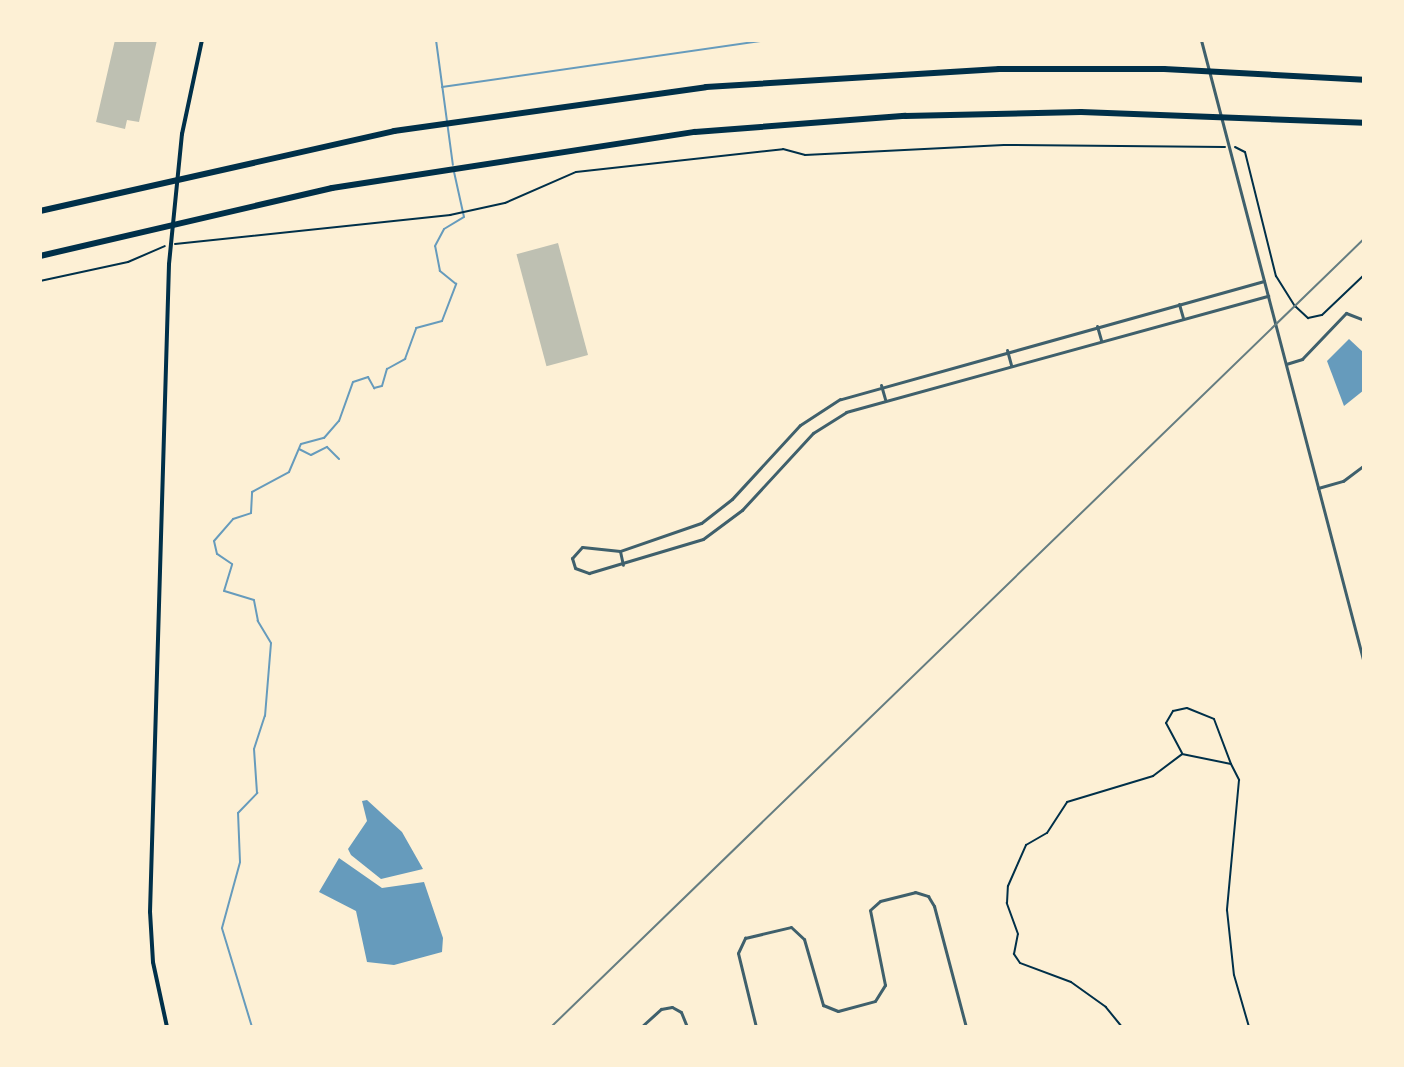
<!DOCTYPE html>
<html>
<head>
<meta charset="utf-8">
<style>
	body { margin:0 }
	#map { position:relative; width:1404px; height:1067px; overflow:hidden; background:#fdf0d5; font-family:"Exo 2",sans-serif }
	div>[style] { position:absolute }
	[style*='--x'] { left:calc(var(--x)*1px); top:calc(var(--y)*1px); width:calc(var(--w)*1px); rotate:calc(var(--a)*1deg) }
	.water>* { inset:0; background:#669bbc }
	.stream>* { height:2px; margin:-1px; padding:0 1px; transform-origin:1px; border-radius:1px; background:#669bbc }
	.building>* { inset:0; background:#bec0b2; transform-origin:0 0 }
	.path>* { height:2px; margin:-1px; padding:0 1px; transform-origin:1px; border-radius:1px; background:#003049 }
	.minor>* { height:3px; margin:-1.5px; padding:0 1.5px; transform-origin:1.5px; border-radius:1.5px; background:#3f606c }
	.secondary>* { height:4px; margin:-2px; padding:0 2px; transform-origin:2px; border-radius:2px; background:#003049 }
	.motorway>* { height:6px; margin:-3px; padding:0 3px; transform-origin:3px; border-radius:3px; background:#003049 }
	.rail>* { height:2px; margin:-1px; padding:0 1px; transform-origin:1px; border-radius:1px; background:#657d81 }
	span { translate:-50% -50%; white-space:nowrap; text-align:center; line-height:1.15; -webkit-text-stroke:8px #fdf0d5; paint-order:stroke }
	.frame { position:absolute; inset:0; border:42px solid #fdf0d5; pointer-events:none }
</style>
</head>
<body>
<div id="map">
	<div class="water">
		<i style="clip-path:polygon(1349px 339px,1364px 353px,1364px 390px,1344px 406px,1327px 361px)"></i>
		<i style="clip-path:polygon(367px 800px,402px 832px,423px 869px,381px 879px,351px 855px,348px 849px,367px 821px,362px 801px)"></i>
		<i style="clip-path:polygon(339px 858px,382px 888px,424px 882px,443px 938px,442px 952px,394px 965px,367px 962px,356px 911px,319px 892px)"></i>
	</div>
	<div class="stream">
		<i style="--x:436;--y:40;--w:126;--a:82.3"></i>
		<i style="--x:442;--y:87;--w:329;--a:-8.2"></i>
		<i style="--x:299;--y:449;--w:13;--a:27"></i>
		<i style="--x:311;--y:455;--w:18;--a:-27"></i>
		<i style="--x:327;--y:447;--w:17;--a:45"></i>
		<i style="--x:252;--y:1027;--w:103;--a:-106.9"></i>
		<i style="--x:222;--y:928;--w:68;--a:-74.7"></i>
		<i style="--x:240;--y:862;--w:49;--a:-92.3"></i>
		<i style="--x:238;--y:813;--w:28;--a:-46"></i>
		<i style="--x:257;--y:793;--w:44;--a:-93.9"></i>
		<i style="--x:254;--y:749;--w:35;--a:-72"></i>
		<i style="--x:265;--y:716;--w:73;--a:-85.3"></i>
		<i style="--x:271;--y:643;--w:26;--a:-121"></i>
		<i style="--x:258;--y:621;--w:21;--a:-101"></i>
		<i style="--x:254;--y:600;--w:31;--a:-163"></i>
		<i style="--x:224;--y:591;--w:28;--a:-73"></i>
		<i style="--x:232;--y:564;--w:18;--a:-146"></i>
		<i style="--x:217;--y:554;--w:13;--a:-103"></i>
		<i style="--x:214;--y:541;--w:29;--a:-49"></i>
		<i style="--x:233;--y:519;--w:19;--a:-18"></i>
		<i style="--x:251;--y:513;--w:21;--a:-87"></i>
		<i style="--x:252;--y:492;--w:42;--a:-28.4"></i>
		<i style="--x:289;--y:472;--w:30;--a:-67"></i>
		<i style="--x:301;--y:444;--w:24;--a:-15"></i>
		<i style="--x:324;--y:438;--w:23;--a:-49"></i>
		<i style="--x:339;--y:421;--w:41;--a:-70.3"></i>
		<i style="--x:353;--y:382;--w:16;--a:-18"></i>
		<i style="--x:368;--y:377;--w:13;--a:61"></i>
		<i style="--x:374;--y:388;--w:8;--a:-14"></i>
		<i style="--x:382;--y:386;--w:18;--a:-74"></i>
		<i style="--x:387;--y:369;--w:21;--a:-29"></i>
		<i style="--x:405;--y:359;--w:33;--a:-70"></i>
		<i style="--x:416;--y:328;--w:27;--a:-15"></i>
		<i style="--x:442;--y:321;--w:40;--a:-69"></i>
		<i style="--x:456;--y:284;--w:21;--a:-141"></i>
		<i style="--x:440;--y:271;--w:25;--a:-101"></i>
		<i style="--x:435;--y:246;--w:19;--a:-62"></i>
		<i style="--x:444;--y:229;--w:23;--a:-31"></i>
		<i style="--x:464;--y:217;--w:46;--a:-102.5"></i>
	</div>
	<div class="building">
		<i style="clip-path:polygon(115px 40px,157px 40px,139px 122px,127px 120px,125px 129px,96px 122px)"></i>
		<i style="left:558px;top:243px;width:116px;height:43px;rotate:75deg"></i>
	</div>
	<div class="path">
		<i style="--x:1235;--y:147;--w:11;--a:27"></i>
		<i style="--x:1245;--y:152;--w:128;--a:76"></i>
		<i style="--x:1276;--y:276;--w:36;--a:58"></i>
		<i style="--x:1295;--y:306;--w:18;--a:43"></i>
		<i style="--x:1308;--y:318;--w:14;--a:-12"></i>
		<i style="--x:1322;--y:315;--w:58;--a:-43.6"></i>
		<i style="--x:175;--y:244;--w:277;--a:-6"></i>
		<i style="--x:450;--y:215;--w:56;--a:-12.3"></i>
		<i style="--x:505;--y:203;--w:77;--a:-23.6"></i>
		<i style="--x:576;--y:172;--w:208;--a:-6.3"></i>
		<i style="--x:783;--y:149;--w:23;--a:15"></i>
		<i style="--x:805;--y:155;--w:199;--a:-2.9"></i>
		<i style="--x:1004;--y:145;--w:221;--a:0.5"></i>
		<i style="--x:40;--y:281;--w:90;--a:-12.2"></i>
		<i style="--x:128;--y:262;--w:40;--a:-23.4"></i>
		<i style="--x:1182;--y:753;--w:34;--a:-118"></i>
		<i style="--x:1166;--y:723;--w:14;--a:-60"></i>
		<i style="--x:1173;--y:711;--w:14;--a:-12"></i>
		<i style="--x:1187;--y:708;--w:29;--a:22"></i>
		<i style="--x:1214;--y:719;--w:48;--a:69.3"></i>
		<i style="--x:1122;--y:1027;--w:26;--a:-129"></i>
		<i style="--x:1106;--y:1007;--w:43;--a:-144.5"></i>
		<i style="--x:1071;--y:982;--w:54;--a:-159.6"></i>
		<i style="--x:1020;--y:963;--w:11;--a:-124"></i>
		<i style="--x:1014;--y:954;--w:20;--a:-79"></i>
		<i style="--x:1018;--y:934;--w:33;--a:-110"></i>
		<i style="--x:1007;--y:903;--w:17;--a:-87"></i>
		<i style="--x:1008;--y:886;--w:45;--a:-66.3"></i>
		<i style="--x:1026;--y:845;--w:24;--a:-30"></i>
		<i style="--x:1047;--y:833;--w:37;--a:-57"></i>
		<i style="--x:1067;--y:802;--w:90;--a:-16.8"></i>
		<i style="--x:1153;--y:776;--w:36;--a:-37"></i>
		<i style="--x:1182;--y:754;--w:50;--a:11.5"></i>
		<i style="--x:1231;--y:764;--w:18;--a:63"></i>
		<i style="--x:1239;--y:780;--w:131;--a:95.3"></i>
		<i style="--x:1227;--y:910;--w:65;--a:83.9"></i>
		<i style="--x:1234;--y:975;--w:54;--a:73.9"></i>
	</div>
	<div class="minor">
		<i style="--x:1201;--y:40;--w:644;--a:75.34"></i>
		<i style="--x:1264;--y:281;--w:440;--a:164.4"></i>
		<i style="--x:840;--y:399;--w:48;--a:147"></i>
		<i style="--x:800;--y:425;--w:100;--a:132.6"></i>
		<i style="--x:732;--y:499;--w:39;--a:142"></i>
		<i style="--x:701;--y:523;--w:86;--a:160.9"></i>
		<i style="--x:620;--y:551;--w:38;--a:-174"></i>
		<i style="--x:582;--y:547;--w:15;--a:132"></i>
		<i style="--x:572;--y:558;--w:10;--a:73"></i>
		<i style="--x:575;--y:568;--w:15;--a:20"></i>
		<i style="--x:589;--y:573;--w:119;--a:-16.6"></i>
		<i style="--x:703;--y:539;--w:49;--a:-36.6"></i>
		<i style="--x:742;--y:510;--w:105;--a:-47.3"></i>
		<i style="--x:813;--y:433;--w:39;--a:-32"></i>
		<i style="--x:846;--y:412;--w:438;--a:-15.4"></i>
		<i style="--x:1179;--y:304;--w:15;--a:74"></i>
		<i style="--x:1097;--y:326;--w:15;--a:74"></i>
		<i style="--x:1007;--y:350;--w:16;--a:75"></i>
		<i style="--x:1286;--y:364;--w:17;--a:-17"></i>
		<i style="--x:1302;--y:359;--w:64;--a:-46.3"></i>
		<i style="--x:1346;--y:313;--w:19;--a:21"></i>
		<i style="--x:881;--y:385;--w:15;--a:74"></i>
		<i style="--x:1318;--y:488;--w:26;--a:-16"></i>
		<i style="--x:1343;--y:481;--w:26;--a:-37"></i>
		<i style="--x:620;--y:551;--w:14;--a:78"></i>
		<i style="--x:641;--y:1027;--w:27;--a:-42"></i>
		<i style="--x:661;--y:1009;--w:11;--a:-10"></i>
		<i style="--x:672;--y:1007;--w:10;--a:29"></i>
		<i style="--x:681;--y:1012;--w:16;--a:68"></i>
		<i style="--x:756;--y:1027;--w:76;--a:-103.7"></i>
		<i style="--x:738;--y:953;--w:17;--a:-65"></i>
		<i style="--x:745;--y:938;--w:47;--a:-13.4"></i>
		<i style="--x:791;--y:927;--w:18;--a:43"></i>
		<i style="--x:804;--y:939;--w:69;--a:73.9"></i>
		<i style="--x:823;--y:1005;--w:16;--a:22"></i>
		<i style="--x:838;--y:1011;--w:38;--a:-15"></i>
		<i style="--x:875;--y:1001;--w:19;--a:-58"></i>
		<i style="--x:885;--y:985;--w:76;--a:-101.3"></i>
		<i style="--x:870;--y:910;--w:13;--a:-42"></i>
		<i style="--x:880;--y:901;--w:36;--a:-14"></i>
		<i style="--x:915;--y:892;--w:14;--a:17"></i>
		<i style="--x:928;--y:896;--w:12;--a:59"></i>
		<i style="--x:934;--y:906;--w:125;--a:75.2"></i>
	</div>
	<div class="secondary">
		<i style="--x:167;--y:1027;--w:66;--a:-102.2"></i>
		<i style="--x:153;--y:962;--w:50;--a:-93.4"></i>
		<i style="--x:150;--y:912;--w:648;--a:-88.32"></i>
		<i style="--x:169;--y:264;--w:131;--a:-84.3"></i>
		<i style="--x:182;--y:134;--w:96;--a:-78"></i>
	</div>
	<div class="motorway">
		<i style="--x:40;--y:211;--w:363;--a:-12.7"></i>
		<i style="--x:394;--y:131;--w:315;--a:-8"></i>
		<i style="--x:706;--y:87;--w:294;--a:-3.5"></i>
		<i style="--x:999;--y:69;--w:165;--a:0"></i>
		<i style="--x:1164;--y:69;--w:200;--a:3.1"></i>
		<i style="--x:40;--y:256;--w:300;--a:-13.1"></i>
		<i style="--x:332;--y:188;--w:367;--a:-8.8"></i>
		<i style="--x:695;--y:132;--w:211;--a:-4.4"></i>
		<i style="--x:905;--y:116;--w:176;--a:-1.3"></i>
		<i style="--x:1081;--y:112;--w:283;--a:2.2"></i>
	</div>
	<div class="rail">
		<i style="--x:551;--y:1027;--w:1132;--a:-44.11"></i>
	</div>
	<div class="frame"></div>
</div>
</body>
</html>
